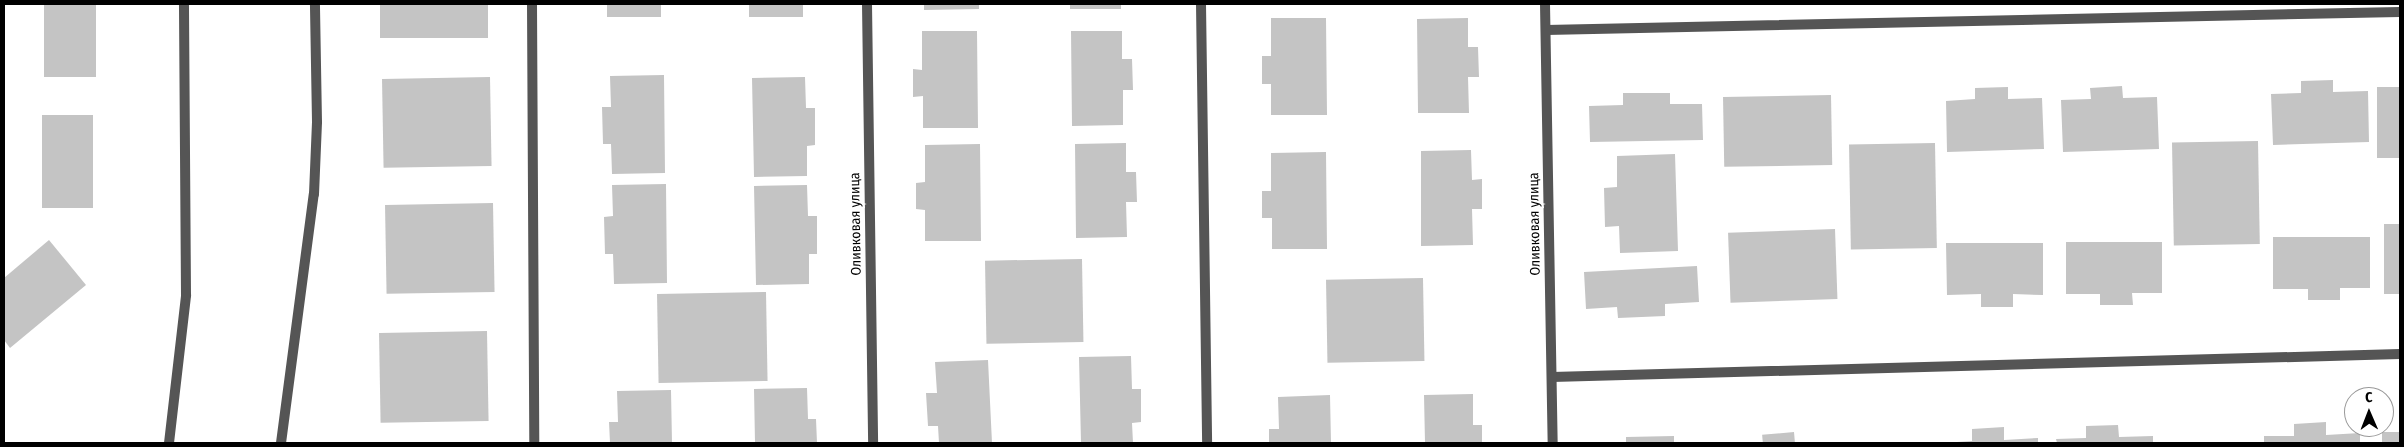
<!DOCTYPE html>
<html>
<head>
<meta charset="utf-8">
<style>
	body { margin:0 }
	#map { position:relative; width:2404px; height:447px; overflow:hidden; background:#fff; font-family:"Fira Sans Condensed",sans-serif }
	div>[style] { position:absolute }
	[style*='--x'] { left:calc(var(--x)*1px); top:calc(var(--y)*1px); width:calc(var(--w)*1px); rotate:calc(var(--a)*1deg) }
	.building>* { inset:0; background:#c4c4c4; transform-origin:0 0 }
	.service>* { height:10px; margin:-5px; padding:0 5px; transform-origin:5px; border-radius:5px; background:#555 }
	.minor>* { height:10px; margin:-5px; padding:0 5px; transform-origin:5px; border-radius:5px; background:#555 }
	span { translate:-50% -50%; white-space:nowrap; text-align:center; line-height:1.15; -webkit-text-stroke:4px #fff; paint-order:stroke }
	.street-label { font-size:14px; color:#000 }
	.frame { position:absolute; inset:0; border:5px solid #000; pointer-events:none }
	.north { position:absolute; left:2344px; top:387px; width:50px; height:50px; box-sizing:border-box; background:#fff; border:1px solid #999; border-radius:50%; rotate:359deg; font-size:14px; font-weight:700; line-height:20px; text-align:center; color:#000 }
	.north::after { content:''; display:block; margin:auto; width:18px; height:22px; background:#000; clip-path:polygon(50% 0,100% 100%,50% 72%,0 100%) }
</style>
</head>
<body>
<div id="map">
	<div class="building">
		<i style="left:44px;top:4px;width:52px;height:73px"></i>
		<i style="left:380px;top:4px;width:108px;height:34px"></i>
		<i style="left:607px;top:4px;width:54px;height:13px"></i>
		<i style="left:749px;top:4px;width:54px;height:13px"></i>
		<i style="clip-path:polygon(924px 4px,979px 4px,979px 9px,924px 10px)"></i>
		<i style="left:1070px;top:4px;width:51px;height:5px"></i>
		<i style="clip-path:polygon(1271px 18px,1326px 18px,1327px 115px,1271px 115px,1271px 84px,1262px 84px,1262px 56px,1271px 56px)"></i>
		<i style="clip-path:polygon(1468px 18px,1468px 47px,1478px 47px,1479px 77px,1468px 77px,1469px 113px,1418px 113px,1417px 19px)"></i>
		<i style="clip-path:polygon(922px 31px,977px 31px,978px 128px,923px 128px,923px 96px,913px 97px,913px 69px,922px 70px)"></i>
		<i style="clip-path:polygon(1071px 31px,1122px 31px,1122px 59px,1132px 59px,1133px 90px,1123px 90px,1123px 125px,1072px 126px)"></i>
		<i style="clip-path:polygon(664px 75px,665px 173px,612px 174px,611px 144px,603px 144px,602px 107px,611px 107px,610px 76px)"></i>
		<i style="left:490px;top:77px;width:89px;height:108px;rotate:89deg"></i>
		<i style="clip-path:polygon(805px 77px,806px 108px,815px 108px,815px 145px,807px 146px,807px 176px,754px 177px,752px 78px)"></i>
		<i style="clip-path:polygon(2333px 80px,2333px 92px,2368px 91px,2369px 142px,2273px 145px,2271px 94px,2301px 93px,2301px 81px)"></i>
		<i style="clip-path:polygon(2122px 86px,2123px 98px,2157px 97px,2159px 149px,2063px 152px,2061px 100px,2091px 99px,2090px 88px)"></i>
		<i style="clip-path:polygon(2008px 87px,2008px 99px,2042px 98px,2044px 149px,1947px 152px,1946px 101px,1975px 99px,1975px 88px)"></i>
		<i style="left:2377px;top:87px;width:23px;height:71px"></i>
		<i style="clip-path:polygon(1623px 93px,1670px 93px,1670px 104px,1702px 104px,1703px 140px,1590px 142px,1589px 106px,1623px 105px)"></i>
		<i style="left:1831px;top:95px;width:70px;height:108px;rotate:89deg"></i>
		<i style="left:42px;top:115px;width:51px;height:93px"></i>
		<i style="left:2258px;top:141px;width:103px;height:86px;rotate:89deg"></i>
		<i style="clip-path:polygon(1126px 143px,1126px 172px,1136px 172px,1137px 202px,1126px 202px,1127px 237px,1076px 238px,1075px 144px)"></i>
		<i style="left:1935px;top:143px;width:105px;height:86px;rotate:89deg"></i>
		<i style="clip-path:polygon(980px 144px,981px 241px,925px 241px,925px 210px,916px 209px,916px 183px,925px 182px,925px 145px)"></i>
		<i style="clip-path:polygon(1471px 150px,1472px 180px,1482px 179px,1482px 209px,1472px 209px,1473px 245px,1421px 246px,1421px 151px)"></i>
		<i style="clip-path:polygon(1326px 152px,1327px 249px,1272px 249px,1272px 218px,1262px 218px,1262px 191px,1271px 191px,1271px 153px)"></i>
		<i style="clip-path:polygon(1675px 154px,1678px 251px,1620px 253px,1619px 226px,1605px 227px,1604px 188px,1617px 187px,1617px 156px)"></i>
		<i style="clip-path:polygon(666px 184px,667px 283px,614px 284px,613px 254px,605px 254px,604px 217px,613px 216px,612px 185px)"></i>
		<i style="clip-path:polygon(807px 185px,808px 216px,817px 216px,817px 254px,809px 254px,809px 284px,756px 285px,754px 186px)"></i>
		<i style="left:493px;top:203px;width:89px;height:108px;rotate:89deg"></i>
		<i style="left:2400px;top:224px;width:70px;height:16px;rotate:90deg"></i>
		<i style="left:1835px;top:229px;width:70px;height:107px;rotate:88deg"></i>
		<i style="clip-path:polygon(2273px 237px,2370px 237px,2370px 288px,2340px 288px,2340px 300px,2308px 300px,2308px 289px,2273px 289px)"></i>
		<i style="clip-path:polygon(49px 240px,86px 285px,10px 348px,4px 340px,4px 278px)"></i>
		<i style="clip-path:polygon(2066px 242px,2162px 242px,2162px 293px,2132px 293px,2133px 305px,2100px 305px,2100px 294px,2066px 294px)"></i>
		<i style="clip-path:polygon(1946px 243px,2043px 243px,2043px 295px,2013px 294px,2013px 307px,1981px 307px,1981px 294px,1947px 295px)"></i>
		<i style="left:1082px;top:259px;width:83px;height:97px;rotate:89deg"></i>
		<i style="clip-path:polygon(1697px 266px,1699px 302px,1665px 304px,1665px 316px,1618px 318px,1617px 307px,1586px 309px,1584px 272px)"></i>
		<i style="left:1423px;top:278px;width:83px;height:97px;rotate:89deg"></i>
		<i style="left:766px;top:292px;width:89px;height:109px;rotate:89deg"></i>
		<i style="left:487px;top:331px;width:90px;height:108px;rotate:89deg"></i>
		<i style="clip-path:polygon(1131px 356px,1132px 389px,1141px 389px,1141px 422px,1132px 423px,1133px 443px,1081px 443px,1079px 357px)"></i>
		<i style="clip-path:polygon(988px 360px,992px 443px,939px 443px,938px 426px,928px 426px,926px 393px,937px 393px,935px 362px)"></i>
		<i style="clip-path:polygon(807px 388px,808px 419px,816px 419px,817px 443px,755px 443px,754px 389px)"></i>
		<i style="clip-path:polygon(671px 390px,672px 443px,610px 443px,609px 422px,618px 422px,617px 391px)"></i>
		<i style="clip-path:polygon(1473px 394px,1473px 425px,1482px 425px,1482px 443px,1425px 443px,1424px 395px)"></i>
		<i style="clip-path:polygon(1330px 395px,1331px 443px,1269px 443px,1269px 429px,1279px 429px,1278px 397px)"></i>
		<i style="clip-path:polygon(2326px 422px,2326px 435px,2360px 433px,2360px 443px,2264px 443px,2264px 436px,2294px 436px,2294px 424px)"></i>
		<i style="clip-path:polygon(2118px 425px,2119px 437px,2153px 436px,2153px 443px,2057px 443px,2056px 439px,2086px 438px,2086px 426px)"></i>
		<i style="clip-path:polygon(2004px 427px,2004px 440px,2038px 438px,2038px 443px,1942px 443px,1972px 441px,1972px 429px)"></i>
		<i style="left:1794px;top:432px;width:11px;height:32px;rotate:85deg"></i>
		<i style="left:2382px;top:432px;width:18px;height:11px"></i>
		<i style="clip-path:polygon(1674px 436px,1674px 443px,1626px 443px,1626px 437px)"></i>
	</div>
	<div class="service">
		<i style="--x:532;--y:4;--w:439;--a:89.7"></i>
		<i style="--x:1201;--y:4;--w:439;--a:89.2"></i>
		<i style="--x:1546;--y:30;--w:854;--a:-1.21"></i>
		<i style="--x:1552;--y:377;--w:848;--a:-1.55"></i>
		<i style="--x:281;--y:443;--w:251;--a:-82.5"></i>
		<i style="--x:314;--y:194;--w:72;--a:-87.6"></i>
		<i style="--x:317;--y:122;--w:118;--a:-91"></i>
	</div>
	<div class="minor">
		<i style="--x:867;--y:4;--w:439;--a:89.2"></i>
		<i style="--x:1545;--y:4;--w:439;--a:89"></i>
		<i style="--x:169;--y:443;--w:149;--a:-83.4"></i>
		<i style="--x:186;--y:295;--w:291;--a:-90.4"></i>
	</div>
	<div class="street-label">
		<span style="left:856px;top:224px;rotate:-91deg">Оливковая улица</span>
		<span style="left:1535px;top:224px;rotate:-91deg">Оливковая улица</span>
	</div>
	<div class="frame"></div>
	<div class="north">С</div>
</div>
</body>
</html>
